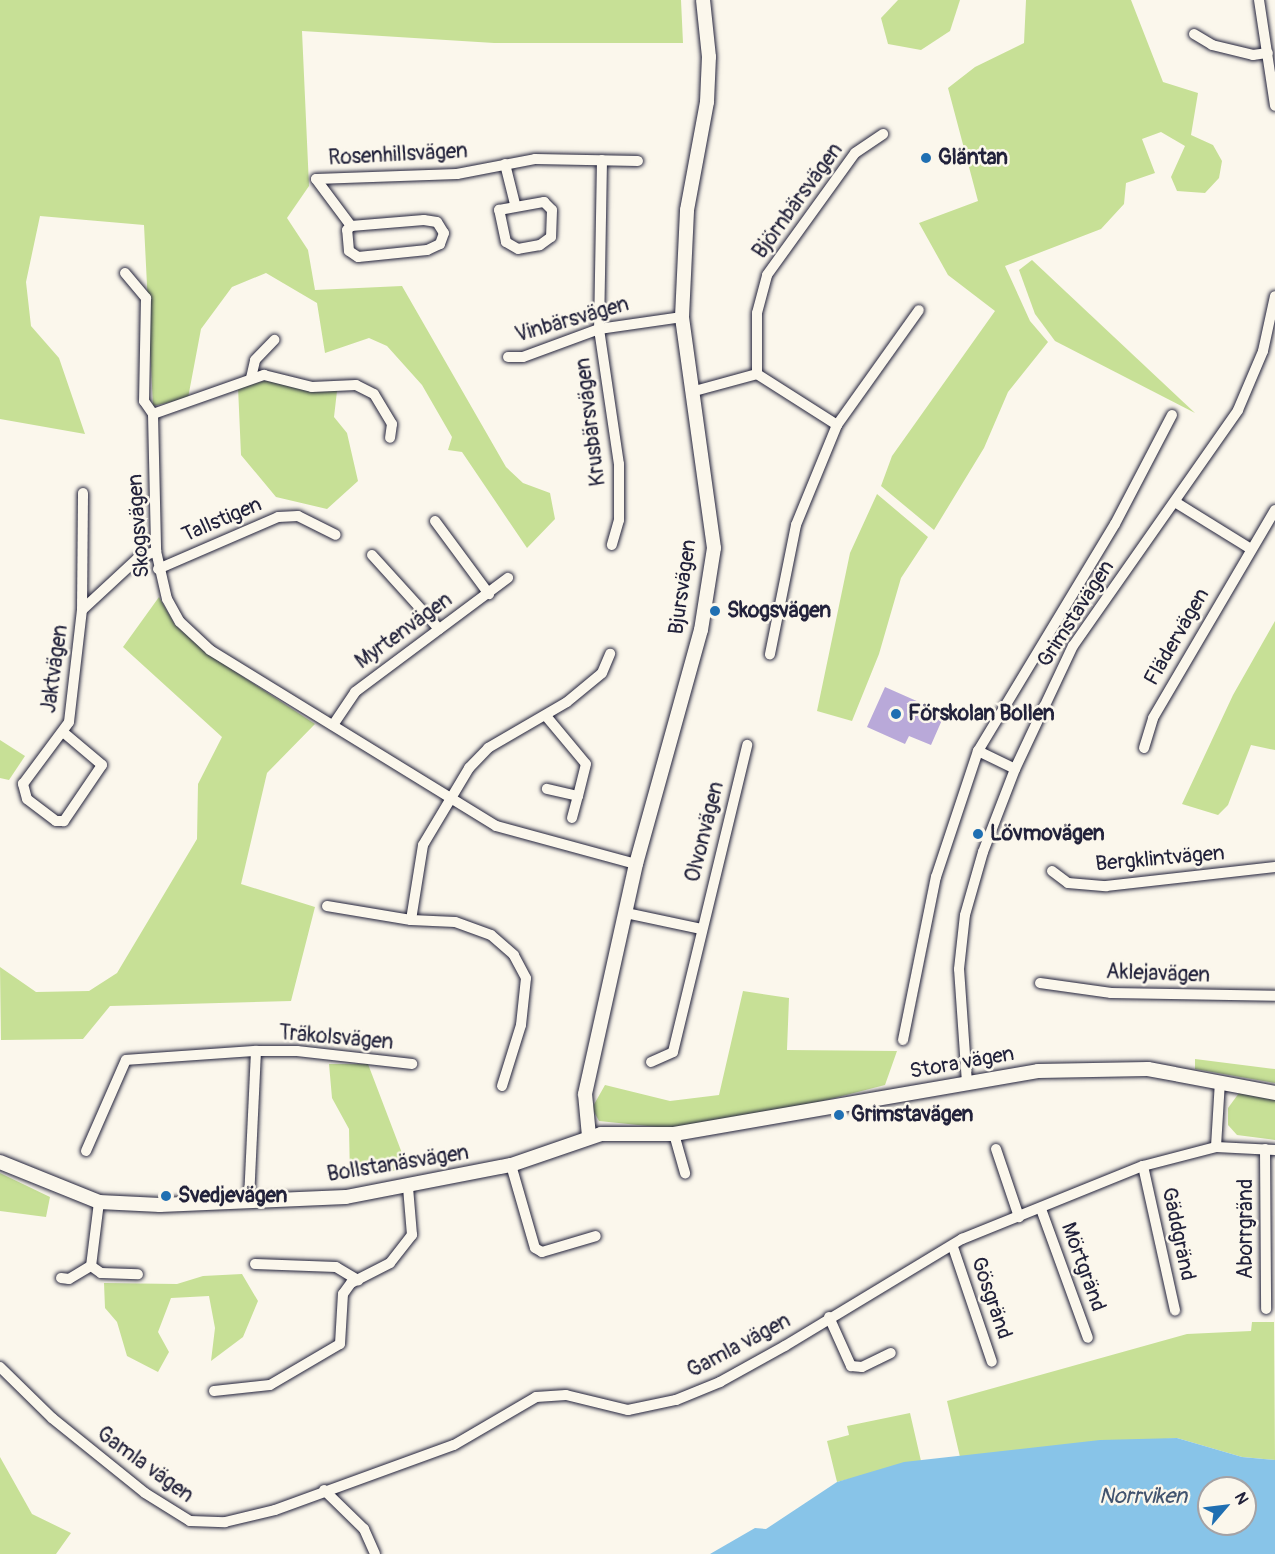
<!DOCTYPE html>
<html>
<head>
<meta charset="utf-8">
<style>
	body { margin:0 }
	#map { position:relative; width:1275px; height:1554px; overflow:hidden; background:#fbf7ec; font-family:Pangolin,sans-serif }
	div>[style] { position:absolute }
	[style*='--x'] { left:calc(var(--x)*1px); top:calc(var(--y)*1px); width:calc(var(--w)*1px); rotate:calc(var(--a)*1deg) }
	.green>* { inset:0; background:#c7e096 }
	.water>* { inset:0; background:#88c4e8 }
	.building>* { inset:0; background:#b9a9d9 }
	.roads { filter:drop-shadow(0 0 2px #22223b) drop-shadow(0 0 2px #22223b) }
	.minor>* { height:10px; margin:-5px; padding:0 5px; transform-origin:5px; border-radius:5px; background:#fbf7ec }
	.tertiary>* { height:14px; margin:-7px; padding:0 7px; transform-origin:7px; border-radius:7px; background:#fbf7ec }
	.dots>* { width:16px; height:16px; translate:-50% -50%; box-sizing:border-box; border:3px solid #fbf7ec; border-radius:50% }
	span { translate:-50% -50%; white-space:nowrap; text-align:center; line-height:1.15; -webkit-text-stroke:5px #fbf7ec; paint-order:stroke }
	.street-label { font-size:21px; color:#22223b }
	.poi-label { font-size:21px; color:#22223b; font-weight:700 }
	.left { translate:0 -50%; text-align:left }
	.water-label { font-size:22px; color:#41536f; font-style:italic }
	.north { position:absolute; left:1197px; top:1476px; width:60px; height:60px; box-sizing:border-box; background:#fbf7ec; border:2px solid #a4a2a5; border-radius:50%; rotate:62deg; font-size:16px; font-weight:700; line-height:24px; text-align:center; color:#22223b }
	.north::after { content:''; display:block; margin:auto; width:21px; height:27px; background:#1f6fb2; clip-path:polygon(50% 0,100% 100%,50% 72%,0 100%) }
</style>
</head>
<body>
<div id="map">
	<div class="green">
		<i style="clip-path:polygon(0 0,681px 0,683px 43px,494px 43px,302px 31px,309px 186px,287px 218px,308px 250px,315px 290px,402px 286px,506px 467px,523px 483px,550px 493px,555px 519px,527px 548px,462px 452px,448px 450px,452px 437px,422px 385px,387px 346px,369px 338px,325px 353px,317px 303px,266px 273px,232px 287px,201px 329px,188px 398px,153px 406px,144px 225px,40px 216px,26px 282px,31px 326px,59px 358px,85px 434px,0 419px)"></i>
		<i style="clip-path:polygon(898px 0,960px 0,950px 31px,921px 50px,888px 44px,881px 18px)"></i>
		<i style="clip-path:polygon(1026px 0,1131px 0,1163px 82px,1198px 93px,1191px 135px,1213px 145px,1222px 161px,1219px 178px,1205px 193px,1177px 191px,1171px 177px,1185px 146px,1161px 132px,1142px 139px,1155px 173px,1126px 183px,1124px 204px,1101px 229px,1005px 266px,1030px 321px,1048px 342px,1008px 392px,984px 448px,934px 530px,881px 486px,892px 456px,995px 311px,948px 275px,919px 223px,978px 201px,948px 88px,975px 67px,1024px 43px)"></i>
		<i style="clip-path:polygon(1032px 260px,1195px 413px,1055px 341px,1035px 314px,1019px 270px)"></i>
		<i style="clip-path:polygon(268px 380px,337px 391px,334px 417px,347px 433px,358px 481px,327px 509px,276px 497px,241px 455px,238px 387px)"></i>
		<i style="clip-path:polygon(877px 494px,928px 537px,901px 578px,879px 654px,852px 721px,817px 711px,850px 553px)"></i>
		<i style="clip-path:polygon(159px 597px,175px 625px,210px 655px,315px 724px,267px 773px,241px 884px,315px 907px,291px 1001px,110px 1006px,83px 1039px,1px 1040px,0 967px,36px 992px,89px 991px,117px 973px,197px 839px,198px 784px,222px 737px,123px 647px)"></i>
		<i style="clip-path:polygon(1275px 621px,1275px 750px,1251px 745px,1228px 805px,1218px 815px,1182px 804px,1233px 695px)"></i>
		<i style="clip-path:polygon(0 740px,25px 756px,9px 780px,0 778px)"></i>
		<i style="clip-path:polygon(743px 991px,789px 998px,787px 1050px,897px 1051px,885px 1085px,780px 1112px,677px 1129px,599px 1121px,592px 1108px,605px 1085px,670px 1101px,719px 1095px)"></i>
		<i style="clip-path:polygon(1195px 1059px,1275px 1069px,1275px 1083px,1195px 1069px)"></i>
		<i style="clip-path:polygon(329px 1064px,368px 1064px,408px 1169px,350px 1177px,349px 1129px,332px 1098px)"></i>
		<i style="clip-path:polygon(1239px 1093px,1275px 1100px,1275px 1140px,1237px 1135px,1228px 1125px,1228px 1108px)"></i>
		<i style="clip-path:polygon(0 1173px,50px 1197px,46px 1217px,0 1211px)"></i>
		<i style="clip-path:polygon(242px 1274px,258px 1301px,243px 1337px,211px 1361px,215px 1328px,209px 1296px,171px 1298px,158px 1332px,169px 1352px,158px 1372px,127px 1356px,117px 1322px,105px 1308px,104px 1283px,177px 1284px,203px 1276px)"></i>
		<i style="clip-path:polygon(1252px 1322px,1274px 1322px,1275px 1460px,1242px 1457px,1177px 1438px,960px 1457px,947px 1401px,1187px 1334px,1251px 1331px)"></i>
		<i style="clip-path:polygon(910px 1413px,921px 1461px,837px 1482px,827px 1441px,849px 1435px,847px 1426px)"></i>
		<i style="clip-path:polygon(0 1457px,32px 1514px,71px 1533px,56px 1554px,0 1554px)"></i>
	</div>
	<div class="water">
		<i style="clip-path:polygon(evenodd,1177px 1438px,1242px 1457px,1275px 1460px,1275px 1554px,710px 1554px,755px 1528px,766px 1529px,837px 1482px,904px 1462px,1100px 1440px,1177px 1438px,1209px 1488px,1245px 1488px,1245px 1524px,1209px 1524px,1209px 1488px)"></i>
	</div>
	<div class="building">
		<i style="clip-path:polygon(885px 687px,937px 710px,934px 717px,942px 720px,931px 745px,909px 736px,905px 744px,867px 727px)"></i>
	</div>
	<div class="roads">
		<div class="minor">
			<i style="--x:1259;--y:0;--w:107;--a:81.4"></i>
			<i style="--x:1194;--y:34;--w:21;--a:31"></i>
			<i style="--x:1212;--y:45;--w:42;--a:13.7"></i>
			<i style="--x:1253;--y:55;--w:15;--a:-8"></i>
			<i style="--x:602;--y:160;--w:169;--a:91"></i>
			<i style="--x:599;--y:329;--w:136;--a:81.6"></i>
			<i style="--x:619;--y:464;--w:56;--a:90"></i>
			<i style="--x:619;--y:520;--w:26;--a:106"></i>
			<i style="--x:505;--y:164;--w:41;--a:76"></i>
			<i style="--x:316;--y:179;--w:141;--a:-2"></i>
			<i style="--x:457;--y:174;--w:79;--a:-10.9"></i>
			<i style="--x:535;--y:159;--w:103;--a:1.1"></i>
			<i style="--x:316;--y:179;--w:59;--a:53.3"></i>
			<i style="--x:544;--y:202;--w:11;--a:45"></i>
			<i style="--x:552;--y:210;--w:27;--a:92"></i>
			<i style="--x:551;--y:237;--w:14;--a:144"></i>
			<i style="--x:540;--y:245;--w:22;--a:170"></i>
			<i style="--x:518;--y:249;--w:14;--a:-150"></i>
			<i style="--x:506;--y:242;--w:33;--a:-102"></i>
			<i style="--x:499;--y:210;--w:46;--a:-10.1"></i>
			<i style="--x:424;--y:220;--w:13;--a:9"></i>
			<i style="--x:437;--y:222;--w:13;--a:58"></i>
			<i style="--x:444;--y:233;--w:12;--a:110"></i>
			<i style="--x:440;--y:244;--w:14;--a:155"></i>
			<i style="--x:427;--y:250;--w:69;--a:174.2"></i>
			<i style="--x:358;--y:257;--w:11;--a:-146"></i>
			<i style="--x:349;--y:251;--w:21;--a:-95"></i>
			<i style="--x:347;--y:230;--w:6;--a:-45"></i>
			<i style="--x:351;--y:226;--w:73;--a:-4.7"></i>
			<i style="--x:125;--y:273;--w:33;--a:50"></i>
			<i style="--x:146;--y:298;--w:103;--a:91.1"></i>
			<i style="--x:144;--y:401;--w:16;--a:55"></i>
			<i style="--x:153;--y:414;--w:137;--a:88.7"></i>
			<i style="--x:156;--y:551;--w:49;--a:77.1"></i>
			<i style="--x:167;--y:599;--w:26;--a:61"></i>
			<i style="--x:180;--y:622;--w:41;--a:43"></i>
			<i style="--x:210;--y:650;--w:336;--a:31.6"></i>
			<i style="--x:496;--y:826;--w:145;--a:15.2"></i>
			<i style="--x:508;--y:357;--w:15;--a:0"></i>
			<i style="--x:523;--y:357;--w:81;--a:-20.2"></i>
			<i style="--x:599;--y:329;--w:84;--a:-8.2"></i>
			<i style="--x:757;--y:374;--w:95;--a:32.5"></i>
			<i style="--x:837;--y:425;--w:108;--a:112.3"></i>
			<i style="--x:796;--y:525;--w:132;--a:101.4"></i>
			<i style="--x:251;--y:378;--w:18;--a:-77"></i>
			<i style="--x:255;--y:360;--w:28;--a:-46"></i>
			<i style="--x:691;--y:392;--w:68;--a:-15.3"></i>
			<i style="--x:757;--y:374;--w:61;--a:-90"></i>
			<i style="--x:757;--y:313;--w:39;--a:-75"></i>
			<i style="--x:767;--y:275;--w:150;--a:-54.2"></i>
			<i style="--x:855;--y:153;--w:34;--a:-34"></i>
			<i style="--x:153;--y:414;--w:118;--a:-19.4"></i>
			<i style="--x:264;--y:375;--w:49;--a:14"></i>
			<i style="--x:312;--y:387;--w:44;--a:-2.6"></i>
			<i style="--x:356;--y:385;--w:20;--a:27"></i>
			<i style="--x:374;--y:394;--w:35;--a:59"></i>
			<i style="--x:392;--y:424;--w:14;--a:98"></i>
			<i style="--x:837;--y:425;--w:141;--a:-54.5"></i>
			<i style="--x:1175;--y:502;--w:89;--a:31.7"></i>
			<i style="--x:435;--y:521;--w:91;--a:53.5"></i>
			<i style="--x:372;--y:555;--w:100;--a:47.8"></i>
			<i style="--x:158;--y:569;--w:131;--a:-23.4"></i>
			<i style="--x:278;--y:517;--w:20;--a:-3"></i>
			<i style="--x:298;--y:516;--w:42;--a:26.6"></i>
			<i style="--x:82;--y:610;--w:117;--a:-89.5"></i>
			<i style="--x:546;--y:716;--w:62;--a:50.2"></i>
			<i style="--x:586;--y:764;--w:33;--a:104"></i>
			<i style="--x:578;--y:796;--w:32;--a:-167"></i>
			<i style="--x:333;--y:725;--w:40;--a:-56"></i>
			<i style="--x:355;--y:692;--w:191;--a:-36.7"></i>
			<i style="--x:63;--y:732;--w:51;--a:40.2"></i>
			<i style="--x:102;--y:765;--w:68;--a:124.2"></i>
			<i style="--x:64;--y:821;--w:8;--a:180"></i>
			<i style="--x:56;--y:821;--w:36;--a:-143"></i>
			<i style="--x:27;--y:799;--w:16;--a:-105"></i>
			<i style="--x:23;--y:784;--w:77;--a:-53.4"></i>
			<i style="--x:69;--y:722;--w:113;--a:-83.4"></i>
			<i style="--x:82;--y:610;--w:75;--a:-42.8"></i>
			<i style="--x:137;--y:559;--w:21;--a:-23"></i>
			<i style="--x:1144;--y:748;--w:31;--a:-73"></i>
			<i style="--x:1153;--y:718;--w:241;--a:-59.6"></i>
			<i style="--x:978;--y:751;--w:41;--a:25.9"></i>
			<i style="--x:572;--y:818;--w:23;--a:-75"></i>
			<i style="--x:1052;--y:871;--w:20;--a:37"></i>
			<i style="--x:1068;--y:883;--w:38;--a:5"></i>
			<i style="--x:1106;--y:886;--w:170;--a:-6.4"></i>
			<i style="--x:327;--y:906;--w:85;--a:9.5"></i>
			<i style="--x:626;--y:913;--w:77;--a:12"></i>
			<i style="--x:1040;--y:983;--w:72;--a:8"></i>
			<i style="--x:1111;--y:993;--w:164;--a:1"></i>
			<i style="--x:903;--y:1040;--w:166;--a:-78.6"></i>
			<i style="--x:936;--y:877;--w:133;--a:-71.6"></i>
			<i style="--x:978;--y:751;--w:265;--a:-58.9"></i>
			<i style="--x:1115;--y:524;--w:123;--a:-62.4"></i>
			<i style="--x:256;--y:1051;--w:41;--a:0"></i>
			<i style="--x:297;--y:1051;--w:116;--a:6.4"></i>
			<i style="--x:651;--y:1062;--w:24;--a:-24"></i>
			<i style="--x:673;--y:1052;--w:316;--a:-76.4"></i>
			<i style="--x:1220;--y:1081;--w:66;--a:93.5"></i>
			<i style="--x:1216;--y:1147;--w:59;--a:2.9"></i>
			<i style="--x:967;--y:1083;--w:114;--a:-94"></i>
			<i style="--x:959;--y:969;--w:54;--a:-83.7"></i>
			<i style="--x:965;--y:915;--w:66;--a:-74.1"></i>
			<i style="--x:983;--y:852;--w:89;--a:-68.9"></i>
			<i style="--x:1015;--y:769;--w:136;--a:-64.8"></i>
			<i style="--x:1073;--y:646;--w:288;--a:-55"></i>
			<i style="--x:1238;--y:410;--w:64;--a:-67"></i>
			<i style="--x:1263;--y:351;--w:56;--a:-77.7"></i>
			<i style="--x:502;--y:1086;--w:64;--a:-72.7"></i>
			<i style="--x:521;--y:1025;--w:47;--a:-83.9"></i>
			<i style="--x:526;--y:978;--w:26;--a:-118"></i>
			<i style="--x:514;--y:955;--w:30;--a:-139"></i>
			<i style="--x:491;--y:935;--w:38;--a:-160"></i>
			<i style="--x:455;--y:922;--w:44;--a:-177.4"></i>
			<i style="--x:411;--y:920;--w:76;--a:-80.9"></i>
			<i style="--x:423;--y:845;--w:90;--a:-59.1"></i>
			<i style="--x:469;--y:768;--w:28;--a:-46"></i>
			<i style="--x:488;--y:748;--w:91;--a:-30.2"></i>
			<i style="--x:567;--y:702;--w:45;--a:-39.6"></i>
			<i style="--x:602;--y:673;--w:21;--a:-67"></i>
			<i style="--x:674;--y:1134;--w:41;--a:74.2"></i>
			<i style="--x:996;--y:1149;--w:72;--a:71.3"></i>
			<i style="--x:1265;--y:1149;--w:160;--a:89.6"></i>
			<i style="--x:86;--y:1151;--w:99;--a:-66.3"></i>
			<i style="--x:126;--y:1060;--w:130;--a:-4"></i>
			<i style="--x:256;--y:1051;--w:149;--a:92.7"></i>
			<i style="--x:511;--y:1165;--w:86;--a:73.9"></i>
			<i style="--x:535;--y:1248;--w:8;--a:30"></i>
			<i style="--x:542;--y:1252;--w:56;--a:-16.5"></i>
			<i style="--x:1143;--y:1166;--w:148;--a:77.5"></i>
			<i style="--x:99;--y:1202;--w:64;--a:97.1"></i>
			<i style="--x:91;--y:1266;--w:12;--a:35"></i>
			<i style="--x:101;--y:1273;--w:37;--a:2"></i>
			<i style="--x:1041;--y:1209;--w:137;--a:70"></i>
			<i style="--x:953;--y:1247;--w:121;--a:71.3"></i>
			<i style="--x:255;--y:1264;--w:81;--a:2.1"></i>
			<i style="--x:336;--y:1267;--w:26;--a:31"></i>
			<i style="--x:61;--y:1278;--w:8;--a:7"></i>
			<i style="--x:69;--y:1279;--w:26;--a:-31"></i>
			<i style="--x:829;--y:1317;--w:54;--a:65.8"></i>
			<i style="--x:851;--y:1366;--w:11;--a:5"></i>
			<i style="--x:862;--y:1367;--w:32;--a:-26"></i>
			<i style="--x:0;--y:1367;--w:73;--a:44.4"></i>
			<i style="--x:52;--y:1418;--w:119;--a:38.9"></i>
			<i style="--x:145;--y:1493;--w:53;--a:31.9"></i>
			<i style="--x:190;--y:1521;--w:35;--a:2"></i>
			<i style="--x:225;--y:1522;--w:51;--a:-13.5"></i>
			<i style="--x:275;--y:1510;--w:190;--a:-20"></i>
			<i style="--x:454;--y:1445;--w:95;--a:-30.3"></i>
			<i style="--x:536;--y:1397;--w:30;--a:-4"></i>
			<i style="--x:566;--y:1395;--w:64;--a:13.6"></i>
			<i style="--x:628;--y:1410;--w:49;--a:-11.8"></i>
			<i style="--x:676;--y:1400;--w:48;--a:-22.2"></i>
			<i style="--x:720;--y:1382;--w:74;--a:-29"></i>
			<i style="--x:785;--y:1346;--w:207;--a:-31.2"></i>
			<i style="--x:962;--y:1239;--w:195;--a:-22"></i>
			<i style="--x:1143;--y:1166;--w:75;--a:-14.6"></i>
			<i style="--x:214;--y:1391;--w:56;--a:-6.1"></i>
			<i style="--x:270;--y:1385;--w:81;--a:-30.4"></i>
			<i style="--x:340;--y:1344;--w:50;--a:-86.6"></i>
			<i style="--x:343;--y:1294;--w:14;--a:-54"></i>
			<i style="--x:351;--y:1283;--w:44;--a:-27.1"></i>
			<i style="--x:390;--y:1263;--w:36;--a:-52"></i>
			<i style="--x:412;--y:1235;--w:48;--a:-94.8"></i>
			<i style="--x:324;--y:1490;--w:56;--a:44.3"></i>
			<i style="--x:364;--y:1529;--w:27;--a:66"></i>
		</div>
		<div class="tertiary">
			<i style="--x:589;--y:1136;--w:42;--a:-95.4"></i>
			<i style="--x:585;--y:1094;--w:236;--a:-77.5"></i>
			<i style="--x:636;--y:864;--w:243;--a:-74.5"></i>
			<i style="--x:701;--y:630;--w:83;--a:-81"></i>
			<i style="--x:714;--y:548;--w:233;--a:-97.9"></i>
			<i style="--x:682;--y:317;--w:107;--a:-87.3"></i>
			<i style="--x:687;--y:210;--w:110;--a:-79.5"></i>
			<i style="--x:707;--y:102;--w:45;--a:-87.5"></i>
			<i style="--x:709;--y:57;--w:57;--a:-96"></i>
			<i style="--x:0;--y:1162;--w:107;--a:22"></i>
			<i style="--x:99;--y:1202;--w:61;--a:2.8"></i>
			<i style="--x:160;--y:1205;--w:186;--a:-2.5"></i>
			<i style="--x:346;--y:1197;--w:168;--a:-11"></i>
			<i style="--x:511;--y:1165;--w:95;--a:-19"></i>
			<i style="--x:601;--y:1134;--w:73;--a:0"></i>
			<i style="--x:674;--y:1134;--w:369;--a:-9.8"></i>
			<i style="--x:1038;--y:1071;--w:110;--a:-1"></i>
			<i style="--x:1148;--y:1069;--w:129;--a:10.7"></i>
		</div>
	</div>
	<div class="dots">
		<i style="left:926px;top:158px;background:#1f6fb2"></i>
		<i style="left:715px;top:611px;background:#1f6fb2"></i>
		<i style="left:896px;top:714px;background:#1f6fb2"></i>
		<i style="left:978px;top:834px;background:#1f6fb2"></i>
		<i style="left:839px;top:1115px;background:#1f6fb2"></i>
		<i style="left:166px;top:1196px;background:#1f6fb2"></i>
	</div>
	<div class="street-label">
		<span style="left:398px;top:155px;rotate:-3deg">Rosenhillsvägen</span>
		<span style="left:798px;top:201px;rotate:-54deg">Björnbärsvägen</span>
		<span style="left:572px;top:320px;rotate:-16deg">Vinbärsvägen</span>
		<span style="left:591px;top:422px;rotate:-97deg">Krusbärsvägen</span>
		<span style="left:222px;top:520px;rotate:-23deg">Tallstigen</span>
		<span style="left:139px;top:526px;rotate:-94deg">Skogsvägen</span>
		<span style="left:683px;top:587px;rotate:-82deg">Bjursvägen</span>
		<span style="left:1076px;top:614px;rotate:-57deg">Grimstavägen</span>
		<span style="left:404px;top:631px;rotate:-36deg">Myrtenvägen</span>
		<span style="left:1177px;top:637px;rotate:-60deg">Flädervägen</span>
		<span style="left:55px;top:669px;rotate:-82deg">Jaktvägen</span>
		<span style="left:705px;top:832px;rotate:-76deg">Olvonvägen</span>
		<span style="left:1160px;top:859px;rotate:-5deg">Bergklintvägen</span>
		<span style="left:1158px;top:974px;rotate:2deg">Aklejavägen</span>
		<span style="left:336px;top:1038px;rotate:5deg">Träkolsvägen</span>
		<span style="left:962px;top:1063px;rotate:-10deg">Stora vägen</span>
		<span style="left:398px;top:1164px;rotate:-9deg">Bollstanäsvägen</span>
		<span style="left:1246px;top:1229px;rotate:-90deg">Aborrgränd</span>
		<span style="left:1178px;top:1234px;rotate:78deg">Gäddgränd</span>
		<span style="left:1083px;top:1267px;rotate:70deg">Mörtgränd</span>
		<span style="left:991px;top:1298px;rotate:71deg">Gösgränd</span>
		<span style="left:739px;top:1346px;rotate:-28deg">Gamla vägen</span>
		<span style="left:145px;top:1465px;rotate:36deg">Gamla vägen</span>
	</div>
	<div class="poi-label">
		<span class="left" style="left:938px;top:158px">Gläntan</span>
		<span class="left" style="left:727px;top:611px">Skogsvägen</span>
		<span class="left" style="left:908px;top:714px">Förskolan Bollen</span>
		<span class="left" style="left:990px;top:834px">Lövmovägen</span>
		<span class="left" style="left:851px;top:1115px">Grimstavägen</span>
		<span class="left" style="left:178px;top:1196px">Svedjevägen</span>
	</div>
	<div class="water-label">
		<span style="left:1143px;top:1497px">Norrviken</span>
	</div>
	<div class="north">N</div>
</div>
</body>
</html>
